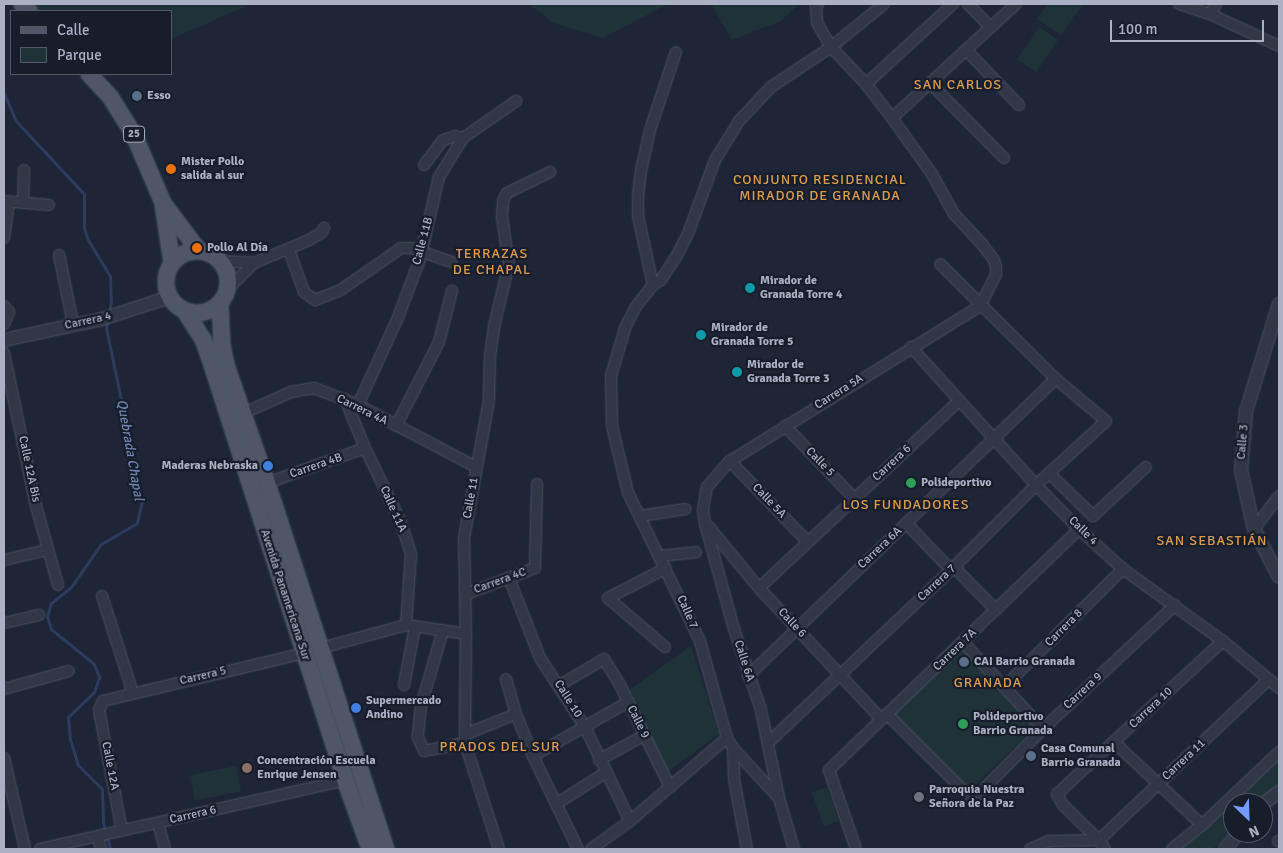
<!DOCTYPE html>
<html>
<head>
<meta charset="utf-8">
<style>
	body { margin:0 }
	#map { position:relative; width:1283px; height:853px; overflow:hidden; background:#1d2537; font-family:Signika,sans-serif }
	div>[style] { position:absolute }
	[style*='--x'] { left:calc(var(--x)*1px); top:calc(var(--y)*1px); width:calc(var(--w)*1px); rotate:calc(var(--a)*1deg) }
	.green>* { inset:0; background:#1f3238; transform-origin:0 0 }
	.stream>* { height:3px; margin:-1.5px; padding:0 1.5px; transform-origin:1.5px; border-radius:1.5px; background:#2d3c5d }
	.roads { filter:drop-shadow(0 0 1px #4b5263) drop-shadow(0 0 1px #4b5263) }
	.minor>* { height:10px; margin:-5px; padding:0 5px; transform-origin:5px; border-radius:5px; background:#313747 }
	.tertiary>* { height:12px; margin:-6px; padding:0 6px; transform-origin:6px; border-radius:6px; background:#313747 }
	.primary>* { height:16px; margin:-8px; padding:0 8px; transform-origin:8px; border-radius:8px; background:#4e5668 }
	.primary>.ring { margin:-8px; padding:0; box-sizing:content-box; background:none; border:16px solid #4e5668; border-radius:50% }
	.dots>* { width:14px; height:14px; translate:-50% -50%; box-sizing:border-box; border:2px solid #171d2b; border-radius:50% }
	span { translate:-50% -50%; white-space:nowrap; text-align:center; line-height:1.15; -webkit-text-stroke:4.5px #171d2b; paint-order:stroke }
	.shield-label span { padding:1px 4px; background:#171d2b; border:1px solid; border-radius:4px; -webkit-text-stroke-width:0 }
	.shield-label { font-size:11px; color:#aab1c5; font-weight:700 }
	.poi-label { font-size:12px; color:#aab1c5; font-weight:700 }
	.left { translate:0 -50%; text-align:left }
	.right { translate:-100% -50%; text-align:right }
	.street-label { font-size:12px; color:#aab1c5 }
	.neighbourhood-label { font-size:14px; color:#db9c4f; letter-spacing:1px }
	.water-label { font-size:14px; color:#7084b0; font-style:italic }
	.frame { position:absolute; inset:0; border:5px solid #aab1c5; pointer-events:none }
	.legend { position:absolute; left:10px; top:10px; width:162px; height:65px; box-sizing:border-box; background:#171d2b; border:1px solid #525869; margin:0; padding:6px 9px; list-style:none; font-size:15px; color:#aab1c5 }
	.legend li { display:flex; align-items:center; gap:10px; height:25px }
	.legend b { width:25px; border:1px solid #525869 }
	.north { position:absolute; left:1223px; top:793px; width:50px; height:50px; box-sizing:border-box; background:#171d2b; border:1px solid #525869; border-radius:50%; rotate:156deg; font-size:14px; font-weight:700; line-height:20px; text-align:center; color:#aab1c5 }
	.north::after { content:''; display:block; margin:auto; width:18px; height:22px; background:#759bff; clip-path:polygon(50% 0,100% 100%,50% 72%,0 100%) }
	.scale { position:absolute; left:1110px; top:20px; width:154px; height:22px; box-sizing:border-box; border:2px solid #aab1c5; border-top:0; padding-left:6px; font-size:15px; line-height:18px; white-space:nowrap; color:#aab1c5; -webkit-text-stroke:4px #171d2b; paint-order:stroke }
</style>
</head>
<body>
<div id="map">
	<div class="green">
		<i style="clip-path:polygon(23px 4px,251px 4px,171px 39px,171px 11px,27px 11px)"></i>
		<i style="clip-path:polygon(529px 4px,668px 4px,603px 38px,553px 23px)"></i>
		<i style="clip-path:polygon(711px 4px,799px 4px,781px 21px,732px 40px)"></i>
		<i style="clip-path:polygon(1047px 4px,1083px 4px,1061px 35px,1037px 19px)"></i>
		<i style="left:1039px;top:27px;width:23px;height:39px;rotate:34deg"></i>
		<i style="clip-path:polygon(691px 646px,719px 734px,667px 772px,629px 690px)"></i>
		<i style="left:962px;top:648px;width:109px;height:103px;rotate:47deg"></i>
		<i style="clip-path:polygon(1279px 758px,1279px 786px,1255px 803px,1233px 803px,1233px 827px,1220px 844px,1212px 849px,1180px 849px)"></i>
		<i style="left:236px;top:766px;width:26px;height:47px;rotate:79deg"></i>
		<i style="left:827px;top:787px;width:36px;height:16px;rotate:71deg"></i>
	</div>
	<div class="stream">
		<i style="--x:4;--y:93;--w:30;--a:67"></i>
		<i style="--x:16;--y:121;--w:100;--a:47"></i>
		<i style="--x:84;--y:194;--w:34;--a:90"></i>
		<i style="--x:84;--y:228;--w:13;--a:72"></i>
		<i style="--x:88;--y:240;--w:42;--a:58.6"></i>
		<i style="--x:110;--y:276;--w:25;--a:88"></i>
		<i style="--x:111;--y:301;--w:13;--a:99"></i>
		<i style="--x:108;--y:320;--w:8;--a:104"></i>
		<i style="--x:106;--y:328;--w:177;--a:78.2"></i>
		<i style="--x:142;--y:501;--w:23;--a:103"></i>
		<i style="--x:137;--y:523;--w:42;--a:149.7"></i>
		<i style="--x:101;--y:544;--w:52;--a:124.9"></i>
		<i style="--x:71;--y:587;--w:26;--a:141"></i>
		<i style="--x:51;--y:603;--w:14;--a:107"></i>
		<i style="--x:47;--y:616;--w:14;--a:73"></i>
		<i style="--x:51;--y:629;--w:55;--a:39.1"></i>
		<i style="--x:94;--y:664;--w:14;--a:69"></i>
		<i style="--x:99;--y:677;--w:16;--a:108"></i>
		<i style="--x:94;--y:692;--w:36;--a:136"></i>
		<i style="--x:68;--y:717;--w:22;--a:85"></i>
		<i style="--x:70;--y:739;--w:27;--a:73"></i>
		<i style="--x:78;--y:765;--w:34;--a:45"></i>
		<i style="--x:102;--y:789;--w:33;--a:88"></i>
		<i style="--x:103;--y:822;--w:28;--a:75"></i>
	</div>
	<div class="roads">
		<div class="minor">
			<i style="--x:968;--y:4;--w:32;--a:46"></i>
			<i style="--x:1179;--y:4;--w:33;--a:18"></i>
			<i style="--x:1210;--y:14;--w:76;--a:24.9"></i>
			<i style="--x:1210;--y:14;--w:12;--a:-59"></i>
			<i style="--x:967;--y:51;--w:75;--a:46.1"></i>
			<i style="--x:866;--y:84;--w:118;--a:-42.6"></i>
			<i style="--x:931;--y:84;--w:104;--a:45.4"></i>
			<i style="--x:892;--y:118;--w:168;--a:-42.6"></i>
			<i style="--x:424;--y:165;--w:31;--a:-53"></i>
			<i style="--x:443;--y:140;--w:13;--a:-18"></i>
			<i style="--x:455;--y:136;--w:8;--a:14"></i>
			<i style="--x:4;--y:201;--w:45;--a:5.1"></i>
			<i style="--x:23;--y:203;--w:33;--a:-88"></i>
			<i style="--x:4;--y:238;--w:36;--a:-82"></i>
			<i style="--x:289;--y:250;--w:45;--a:70.3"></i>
			<i style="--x:304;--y:292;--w:14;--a:36"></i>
			<i style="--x:315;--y:300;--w:26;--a:-21"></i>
			<i style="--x:339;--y:291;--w:75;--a:-34.7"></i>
			<i style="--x:401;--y:248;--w:10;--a:0"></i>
			<i style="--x:411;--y:248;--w:43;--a:18.9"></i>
			<i style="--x:59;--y:255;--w:70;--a:78.5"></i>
			<i style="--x:220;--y:261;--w:34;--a:3"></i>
			<i style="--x:653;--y:285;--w:71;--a:-102.3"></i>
			<i style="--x:638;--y:216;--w:21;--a:-90"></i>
			<i style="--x:638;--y:195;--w:24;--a:-83"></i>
			<i style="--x:641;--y:171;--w:42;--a:-77.6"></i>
			<i style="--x:650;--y:130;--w:82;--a:-71.6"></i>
			<i style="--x:227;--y:290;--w:38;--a:-45"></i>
			<i style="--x:254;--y:263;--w:60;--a:-22.7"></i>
			<i style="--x:309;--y:240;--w:14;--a:-30"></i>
			<i style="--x:321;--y:233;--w:6;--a:-59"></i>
			<i style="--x:4;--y:306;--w:8;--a:50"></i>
			<i style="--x:9;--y:312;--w:13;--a:113"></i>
			<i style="--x:911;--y:347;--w:186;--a:47.8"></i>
			<i style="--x:1036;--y:485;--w:62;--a:45.7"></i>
			<i style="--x:1079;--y:529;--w:59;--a:42.3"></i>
			<i style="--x:1123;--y:569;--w:123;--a:35.8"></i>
			<i style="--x:1223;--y:641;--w:73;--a:40"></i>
			<i style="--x:4;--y:353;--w:156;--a:78.2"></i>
			<i style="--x:36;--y:506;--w:82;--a:74.4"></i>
			<i style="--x:345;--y:399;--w:53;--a:67.8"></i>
			<i style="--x:365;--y:448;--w:80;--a:64.1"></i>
			<i style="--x:400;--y:520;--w:36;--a:72"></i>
			<i style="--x:411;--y:554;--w:71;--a:94"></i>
			<i style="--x:358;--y:405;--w:94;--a:-65.4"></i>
			<i style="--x:397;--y:320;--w:65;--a:-69.3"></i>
			<i style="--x:420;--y:259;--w:84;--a:-77"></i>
			<i style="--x:439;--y:177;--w:46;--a:-58.4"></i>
			<i style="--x:463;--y:138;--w:65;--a:-34.9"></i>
			<i style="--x:244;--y:413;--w:51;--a:-24.1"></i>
			<i style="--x:291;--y:392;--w:23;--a:-10"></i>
			<i style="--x:314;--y:388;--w:47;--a:21.1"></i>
			<i style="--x:358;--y:405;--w:133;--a:27.7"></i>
			<i style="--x:396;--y:426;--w:94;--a:-62.9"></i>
			<i style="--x:439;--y:342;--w:53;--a:-75.7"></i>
			<i style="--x:785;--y:426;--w:100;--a:46.2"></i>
			<i style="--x:730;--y:461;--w:111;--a:46.1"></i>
			<i style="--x:1050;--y:474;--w:60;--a:44.3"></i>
			<i style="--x:1093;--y:516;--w:72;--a:-42.8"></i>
			<i style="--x:267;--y:483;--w:104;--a:-19.7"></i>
			<i style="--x:640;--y:516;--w:46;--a:-8.8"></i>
			<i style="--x:906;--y:523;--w:65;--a:46.2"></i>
			<i style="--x:709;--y:527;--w:79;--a:50.7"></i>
			<i style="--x:759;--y:588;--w:180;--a:47"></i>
			<i style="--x:1254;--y:529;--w:41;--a:-52.9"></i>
			<i style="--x:660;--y:556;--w:36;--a:-6"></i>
			<i style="--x:4;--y:560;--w:44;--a:-13.1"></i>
			<i style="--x:954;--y:567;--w:60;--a:45.7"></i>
			<i style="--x:509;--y:578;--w:86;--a:68.8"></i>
			<i style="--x:540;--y:658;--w:82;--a:56.9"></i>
			<i style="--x:585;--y:727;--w:104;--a:64.4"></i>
			<i style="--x:759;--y:588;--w:274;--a:-43.1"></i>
			<i style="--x:466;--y:594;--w:74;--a:-20.6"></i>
			<i style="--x:535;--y:568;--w:84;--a:-88.6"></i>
			<i style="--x:102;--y:596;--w:102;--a:72.3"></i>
			<i style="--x:4;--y:623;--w:36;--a:-13"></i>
			<i style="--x:443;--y:630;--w:79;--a:106.1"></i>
			<i style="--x:421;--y:706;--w:31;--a:96"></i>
			<i style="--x:418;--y:737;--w:15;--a:67"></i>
			<i style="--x:424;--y:751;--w:42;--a:-11"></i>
			<i style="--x:963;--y:642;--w:118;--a:47.4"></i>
			<i style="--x:665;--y:647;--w:75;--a:-139.3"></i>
			<i style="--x:608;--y:598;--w:65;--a:-27.3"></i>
			<i style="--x:321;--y:648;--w:88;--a:-15.1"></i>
			<i style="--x:406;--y:625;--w:61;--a:8.5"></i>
			<i style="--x:748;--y:676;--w:428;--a:-44"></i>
			<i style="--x:506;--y:679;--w:36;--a:74"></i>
			<i style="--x:516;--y:714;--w:45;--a:68"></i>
			<i style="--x:533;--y:756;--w:103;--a:64.2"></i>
			<i style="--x:404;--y:685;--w:59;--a:-79.3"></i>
			<i style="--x:560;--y:685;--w:51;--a:-30.6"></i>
			<i style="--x:604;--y:659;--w:31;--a:58"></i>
			<i style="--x:620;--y:685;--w:114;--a:63.9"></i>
			<i style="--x:1004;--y:687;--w:168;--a:-44.8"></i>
			<i style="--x:4;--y:689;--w:67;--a:-15.5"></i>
			<i style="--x:887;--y:714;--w:122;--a:45"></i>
			<i style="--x:973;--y:800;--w:100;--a:-45.4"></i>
			<i style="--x:1043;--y:729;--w:181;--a:-43.2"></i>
			<i style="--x:466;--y:734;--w:54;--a:-21.8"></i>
			<i style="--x:1114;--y:742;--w:121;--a:43.3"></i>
			<i style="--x:768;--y:743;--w:256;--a:-43.4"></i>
			<i style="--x:954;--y:567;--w:116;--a:-45"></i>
			<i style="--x:1036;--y:485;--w:95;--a:-42.4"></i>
			<i style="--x:1106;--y:421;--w:65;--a:-140"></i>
			<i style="--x:1056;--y:379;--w:163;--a:-135.2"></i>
			<i style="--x:733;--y:748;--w:31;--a:88"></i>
			<i style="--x:734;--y:779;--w:71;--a:79.5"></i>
			<i style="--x:533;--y:756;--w:109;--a:-29.6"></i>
			<i style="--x:4;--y:758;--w:93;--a:77"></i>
			<i style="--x:599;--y:760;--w:52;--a:-28.5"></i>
			<i style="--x:778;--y:797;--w:67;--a:-132.6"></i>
			<i style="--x:733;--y:748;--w:12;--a:-121"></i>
			<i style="--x:727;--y:738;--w:101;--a:-105.6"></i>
			<i style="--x:700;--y:641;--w:165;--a:-115.9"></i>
			<i style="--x:628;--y:493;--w:69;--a:-103.4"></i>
			<i style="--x:612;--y:426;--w:50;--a:-91.1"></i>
			<i style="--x:611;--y:376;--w:50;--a:-73.7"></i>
			<i style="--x:625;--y:328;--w:22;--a:-63"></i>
			<i style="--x:635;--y:308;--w:29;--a:-52"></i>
			<i style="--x:653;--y:285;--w:9;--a:-32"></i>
			<i style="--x:661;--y:280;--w:27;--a:-57"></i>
			<i style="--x:676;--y:257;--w:29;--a:-63"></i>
			<i style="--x:689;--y:231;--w:76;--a:-69.9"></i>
			<i style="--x:715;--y:160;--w:46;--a:-58.4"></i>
			<i style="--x:739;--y:121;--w:47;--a:-46.7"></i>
			<i style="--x:771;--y:87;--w:72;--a:-33.7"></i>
			<i style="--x:831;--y:47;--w:68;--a:-39.1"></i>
			<i style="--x:556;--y:804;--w:58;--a:-32.3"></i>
			<i style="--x:158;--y:823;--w:27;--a:75"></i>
			<i style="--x:122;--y:831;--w:123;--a:-100.8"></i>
			<i style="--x:99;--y:710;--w:10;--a:-66"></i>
			<i style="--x:103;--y:701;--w:207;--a:-13.4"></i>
			<i style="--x:98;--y:837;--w:12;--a:76"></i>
			<i style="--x:1278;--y:841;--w:1;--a:45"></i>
			<i style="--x:40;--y:849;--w:313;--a:-12.7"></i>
			<i style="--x:499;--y:849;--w:111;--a:-107.8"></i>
			<i style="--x:465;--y:743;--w:109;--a:-89.5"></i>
			<i style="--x:466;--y:634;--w:96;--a:-91.2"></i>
			<i style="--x:464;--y:538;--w:140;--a:-79.7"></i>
			<i style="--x:489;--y:400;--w:44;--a:-88.7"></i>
			<i style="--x:490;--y:356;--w:34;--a:-82"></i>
			<i style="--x:495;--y:322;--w:60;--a:-76.4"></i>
			<i style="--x:509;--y:264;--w:48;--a:-98.5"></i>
			<i style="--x:502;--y:217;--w:16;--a:-86"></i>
			<i style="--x:503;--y:201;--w:9;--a:-63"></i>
			<i style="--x:507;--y:193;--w:48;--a:-26"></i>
			<i style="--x:591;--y:849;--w:48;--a:-35.7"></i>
			<i style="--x:630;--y:821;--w:128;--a:-40.6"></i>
			<i style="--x:794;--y:849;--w:53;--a:-106.4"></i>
			<i style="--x:779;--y:798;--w:90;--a:-101.6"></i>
			<i style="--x:761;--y:710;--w:85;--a:-108.4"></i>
			<i style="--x:734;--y:629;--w:109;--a:-105.4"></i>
			<i style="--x:705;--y:524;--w:15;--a:-98"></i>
			<i style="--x:703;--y:509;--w:22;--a:-80"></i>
			<i style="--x:707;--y:487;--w:35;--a:-49"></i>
			<i style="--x:730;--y:461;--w:294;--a:-31.8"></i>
			<i style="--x:980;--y:306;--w:36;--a:-63"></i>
			<i style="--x:996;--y:274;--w:7;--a:-90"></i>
			<i style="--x:996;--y:267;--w:7;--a:-106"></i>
			<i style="--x:994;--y:260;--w:20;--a:-127"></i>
			<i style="--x:982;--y:244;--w:41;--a:-133"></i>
			<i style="--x:954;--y:214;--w:46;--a:-118.8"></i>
			<i style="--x:932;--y:174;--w:69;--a:-125.5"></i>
			<i style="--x:892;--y:118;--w:43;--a:-127.4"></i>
			<i style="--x:866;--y:84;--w:51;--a:-133.4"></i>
			<i style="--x:831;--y:47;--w:28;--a:-120"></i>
			<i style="--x:817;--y:23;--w:17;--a:-93"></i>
			<i style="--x:816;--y:6;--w:3;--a:-45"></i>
			<i style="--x:856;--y:849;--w:83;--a:-108.9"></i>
			<i style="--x:829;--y:770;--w:347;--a:-43.9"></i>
			<i style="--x:1030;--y:849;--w:21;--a:-23"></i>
			<i style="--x:1049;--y:841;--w:50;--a:-1.1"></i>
			<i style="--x:1099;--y:840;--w:233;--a:-43.4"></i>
			<i style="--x:1105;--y:849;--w:11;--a:-124"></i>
			<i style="--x:1099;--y:840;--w:50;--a:-135.8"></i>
			<i style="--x:1063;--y:805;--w:13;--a:-119"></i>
			<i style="--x:1057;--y:794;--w:226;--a:-42.7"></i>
			<i style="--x:1172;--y:849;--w:38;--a:-39"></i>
			<i style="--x:1202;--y:825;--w:106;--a:-43.5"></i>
		</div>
		<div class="tertiary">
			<i style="--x:1279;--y:304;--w:112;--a:107.1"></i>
			<i style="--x:1246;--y:411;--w:59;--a:94.8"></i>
			<i style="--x:1241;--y:470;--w:60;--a:77.6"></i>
			<i style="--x:1254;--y:529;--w:54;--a:62.5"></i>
			<i style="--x:4;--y:340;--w:100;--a:-12.1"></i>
			<i style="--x:102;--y:319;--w:71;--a:-17.9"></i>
			<i style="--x:1263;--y:804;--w:20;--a:-37"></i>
			<i style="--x:1225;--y:849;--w:21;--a:-49"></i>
		</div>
		<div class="primary">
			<i style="--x:22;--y:4;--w:10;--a:45"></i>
			<i style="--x:89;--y:74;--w:33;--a:47"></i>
			<i style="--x:111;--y:98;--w:44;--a:58.1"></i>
			<i style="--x:134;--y:135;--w:74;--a:66.9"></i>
			<i style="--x:163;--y:203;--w:60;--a:53.1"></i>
			<i style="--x:163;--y:205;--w:59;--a:81.2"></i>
			<i class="ring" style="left:166px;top:251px;width:46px;height:46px"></i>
			<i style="--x:220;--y:303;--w:42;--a:87.3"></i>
			<i style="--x:222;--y:345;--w:24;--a:78"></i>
			<i style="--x:227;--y:368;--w:122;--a:70.8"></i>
			<i style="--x:267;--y:483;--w:385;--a:72"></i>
			<i style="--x:184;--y:310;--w:35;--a:57"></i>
			<i style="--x:203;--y:339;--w:28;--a:71"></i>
			<i style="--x:212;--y:365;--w:436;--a:72.2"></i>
			<i style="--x:345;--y:780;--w:73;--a:70.1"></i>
		</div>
	</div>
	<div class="dots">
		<i style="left:137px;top:96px;background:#5c6f8a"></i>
		<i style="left:171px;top:169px;background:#e8710a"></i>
		<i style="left:197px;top:248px;background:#e8710a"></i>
		<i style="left:750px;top:288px;background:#0f9aa8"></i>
		<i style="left:701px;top:335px;background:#0f9aa8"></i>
		<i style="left:737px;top:372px;background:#0f9aa8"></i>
		<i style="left:268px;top:466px;background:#3f7fe0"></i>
		<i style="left:911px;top:483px;background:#2e9e5b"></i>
		<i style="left:964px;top:662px;background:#5c6f8a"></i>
		<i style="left:356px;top:708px;background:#3f7fe0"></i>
		<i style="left:963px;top:724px;background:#2e9e5b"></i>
		<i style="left:1031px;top:756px;background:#5c6f8a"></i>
		<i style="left:247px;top:768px;background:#8d6e63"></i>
		<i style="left:919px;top:797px;background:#6b7280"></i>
	</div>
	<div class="shield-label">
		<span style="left:134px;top:134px">25</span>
	</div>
	<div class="poi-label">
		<span class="left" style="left:147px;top:96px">Esso</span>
		<span class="left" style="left:181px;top:169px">Mister Pollo<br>salida al sur</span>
		<span class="left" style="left:207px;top:248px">Pollo Al Día</span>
		<span class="left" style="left:760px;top:288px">Mirador de<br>Granada Torre 4</span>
		<span class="left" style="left:711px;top:335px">Mirador de<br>Granada Torre 5</span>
		<span class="left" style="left:747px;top:372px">Mirador de<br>Granada Torre 3</span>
		<span class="right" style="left:258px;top:466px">Maderas Nebraska</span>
		<span class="left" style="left:921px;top:483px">Polideportivo</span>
		<span class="left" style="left:974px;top:662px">CAI Barrio Granada</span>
		<span class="left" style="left:366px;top:708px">Supermercado<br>Andino</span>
		<span class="left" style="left:973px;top:724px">Polideportivo<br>Barrio Granada</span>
		<span class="left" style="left:1041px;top:756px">Casa Comunal<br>Barrio Granada</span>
		<span class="left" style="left:257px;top:768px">Concentración Escuela<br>Enrique Jensen</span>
		<span class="left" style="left:929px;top:797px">Parroquia Nuestra<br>Señora de la Paz</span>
	</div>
	<div class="street-label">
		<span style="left:423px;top:241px;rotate:-75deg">Calle 11B</span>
		<span style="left:88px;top:321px;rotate:-12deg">Carrera 4</span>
		<span style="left:839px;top:392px;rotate:-32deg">Carrera 5A</span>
		<span style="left:362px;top:410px;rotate:26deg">Carrera 4A</span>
		<span style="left:1243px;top:442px;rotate:-85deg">Calle 3</span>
		<span style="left:820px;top:462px;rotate:46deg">Calle 5</span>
		<span style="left:892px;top:463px;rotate:-43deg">Carrera 6</span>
		<span style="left:316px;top:466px;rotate:-19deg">Carrera 4B</span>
		<span style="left:29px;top:469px;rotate:78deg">Calle 12A Bis</span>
		<span style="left:471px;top:498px;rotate:-80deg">Calle 11</span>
		<span style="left:769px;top:501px;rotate:46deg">Calle 5A</span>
		<span style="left:393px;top:509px;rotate:66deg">Calle 11A</span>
		<span style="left:1083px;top:531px;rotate:44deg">Calle 4</span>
		<span style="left:880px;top:548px;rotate:-43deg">Carrera 6A</span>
		<span style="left:500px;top:581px;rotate:-20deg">Carrera 4C</span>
		<span style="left:937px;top:583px;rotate:-43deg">Carrera 7</span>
		<span style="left:285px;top:595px;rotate:72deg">Avenida Panamericana Sur</span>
		<span style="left:687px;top:612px;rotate:66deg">Calle 7</span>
		<span style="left:792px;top:623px;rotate:47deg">Calle 6</span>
		<span style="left:1064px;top:628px;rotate:-45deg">Carrera 8</span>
		<span style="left:955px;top:650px;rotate:-44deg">Carrera 7A</span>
		<span style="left:744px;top:661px;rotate:72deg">Calle 6A</span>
		<span style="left:203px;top:676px;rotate:-13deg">Carrera 5</span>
		<span style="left:1083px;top:691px;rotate:-43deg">Carrera 9</span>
		<span style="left:568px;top:699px;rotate:58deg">Calle 10</span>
		<span style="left:1151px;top:708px;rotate:-43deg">Carrera 10</span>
		<span style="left:638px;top:722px;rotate:63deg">Calle 9</span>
		<span style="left:1184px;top:760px;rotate:-43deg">Carrera 11</span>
		<span style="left:110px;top:766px;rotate:79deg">Calle 12A</span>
		<span style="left:193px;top:815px;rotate:-13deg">Carrera 6</span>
	</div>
	<div class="neighbourhood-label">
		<span style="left:958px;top:85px">SAN CARLOS</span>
		<span style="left:820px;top:188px">CONJUNTO RESIDENCIAL<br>MIRADOR DE GRANADA</span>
		<span style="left:492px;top:262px">TERRAZAS<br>DE CHAPAL</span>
		<span style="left:906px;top:505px">LOS FUNDADORES</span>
		<span style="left:1212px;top:541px">SAN SEBASTIÁN</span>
		<span style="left:988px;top:683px">GRANADA</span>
		<span style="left:500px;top:747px">PRADOS DEL SUR</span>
	</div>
	<div class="water-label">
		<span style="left:130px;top:450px;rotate:80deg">Quebrada Chapal</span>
	</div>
	<div class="frame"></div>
	<ul class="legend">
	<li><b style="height:6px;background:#4e5668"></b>Calle</li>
	<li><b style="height:14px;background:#1f3238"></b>Parque</li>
	</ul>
	<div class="north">N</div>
	<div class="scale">100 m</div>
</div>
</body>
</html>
